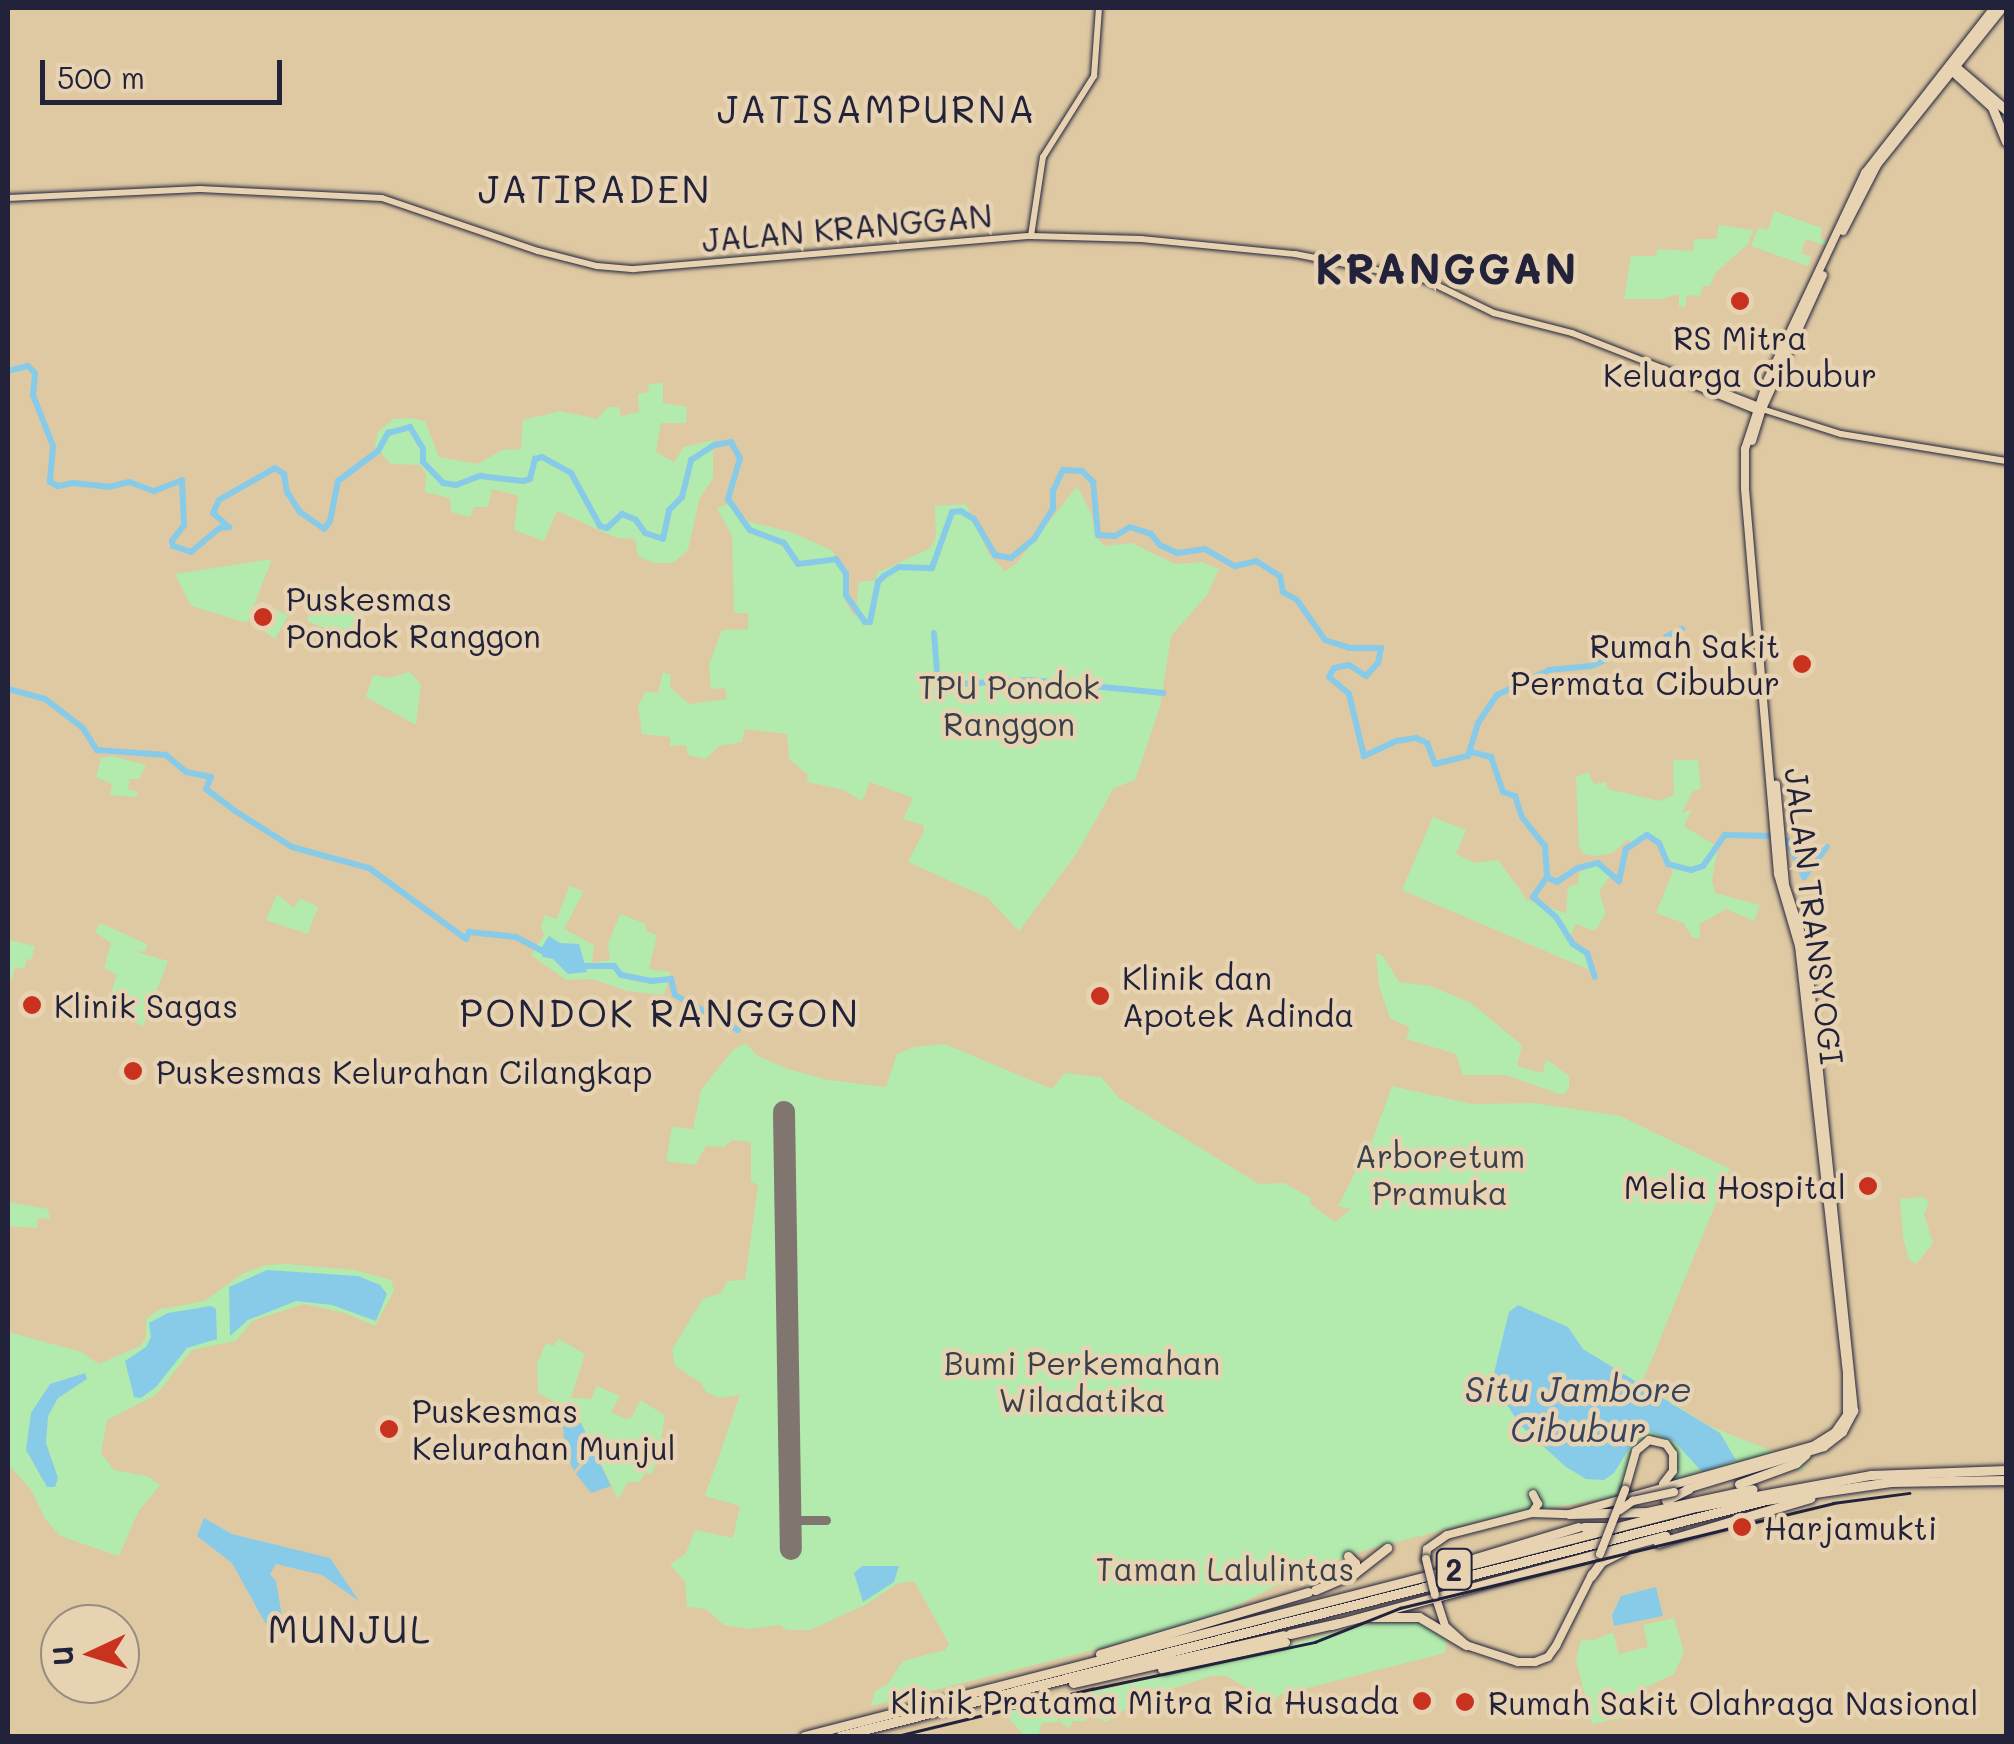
<!DOCTYPE html>
<html>
<head>
<meta charset="utf-8">
<style>
	body { margin:0 }
	#map { position:relative; width:2014px; height:1744px; overflow:hidden; background:#dec9a3; font-family:Mali,sans-serif }
	div>[style] { position:absolute }
	[style*='--x'] { left:calc(var(--x)*1px); top:calc(var(--y)*1px); width:calc(var(--w)*1px); rotate:calc(var(--a)*1deg) }
	.green>* { inset:0; background:#b3eaad }
	.water>* { inset:0; background:#88cbe9 }
	.river>* { height:6px; margin:-3px; padding:0 3px; transform-origin:3px; border-radius:3px; background:#88cbe9 }
	.taxiway>* { height:9px; margin:-4.5px; padding:0 4.5px; transform-origin:4.5px; border-radius:4.5px; background:#80766f }
	.runway>* { height:22px; margin:-11px; padding:0 11px; transform-origin:11px; border-radius:11px; background:#80766f }
	.motorway-tunnel>* { height:9px; margin-top:-4.5px; transform-origin:0; background:repeating-linear-gradient(90deg,#b8a88e 0 9px,transparent 0 13.5px) }
	.roads { filter:drop-shadow(0 0 2px #22223b) drop-shadow(0 0 2px #22223b) }
	.secondary>* { height:6px; margin:-3px; padding:0 3px; transform-origin:3px; border-radius:3px; background:#e7d3b1 }
	.trunk>* { height:8px; margin:-4px; padding:0 4px; transform-origin:4px; border-radius:4px; background:#e7d3b1 }
	.motorway>* { height:9px; margin:-4.5px; padding:0 4.5px; transform-origin:4.5px; border-radius:4.5px; background:#e7d3b1 }
	.tram>* { height:2.5px; margin:-1.25px; padding:0 1.25px; transform-origin:1.25px; border-radius:1.25px; background:#22223b }
	.bridges { filter:drop-shadow(0 0 2px #22223b) drop-shadow(0 0 2px #22223b) }
	.trunk-bridge>* { height:8px; margin:-4px; padding:0 4px; transform-origin:4px; border-radius:4px; background:#e7d3b1 }
	.dots>* { width:28px; height:28px; translate:-50% -50%; box-sizing:border-box; border:5px solid #e7d3b1; border-radius:50% }
	span { translate:-50% -50%; white-space:nowrap; text-align:center; line-height:1.15; -webkit-text-stroke:9px #e7d3b1; paint-order:stroke }
	.shield-label span { padding:2px 8px; background:#e7d3b1; border:2px solid; border-radius:8px; -webkit-text-stroke-width:0 }
	.shield-label { font-size:30px; color:#22223b; font-weight:700 }
	.street-label { font-size:32px; color:#22223b }
	.poi-label { font-size:32px; color:#22223b }
	.left { translate:0 -50%; text-align:left }
	.right { translate:-100% -50%; text-align:right }
	.park-label { font-size:32px; color:#38404c }
	.water-label { font-size:35px; color:#36445e; font-style:italic }
	.quarter-label { font-size:38px; color:#22223b; letter-spacing:2.5px }
	.district-label { font-size:42px; color:#22223b; font-weight:700; letter-spacing:2.5px }
	.frame { position:absolute; inset:0; border:10px solid #22223b; pointer-events:none }
	.north { position:absolute; left:40px; top:1604px; width:100px; height:100px; box-sizing:border-box; background:#e7d3b1; border:2px solid #988c82; border-radius:50%; rotate:266deg; font-size:28px; font-weight:700; line-height:40px; text-align:center; color:#22223b }
	.north::after { content:''; display:block; margin:auto; width:35px; height:45px; background:#c8321e; clip-path:polygon(50% 0,100% 100%,50% 72%,0 100%) }
	.scale { position:absolute; left:40px; top:60px; width:242px; height:45px; box-sizing:border-box; border:5px solid #22223b; border-top:0; padding-left:12px; font-size:30px; line-height:35px; white-space:nowrap; color:#22223b; -webkit-text-stroke:8px #e7d3b1; paint-order:stroke }
</style>
</head>
<body>
<div id="map">
	<div class="green">
		<i style="clip-path:polygon(1774px 211px,1822px 228px,1820px 238px,1829px 242px,1827px 246px,1806px 239px,1801px 253px,1811px 257px,1808px 266px,1751px 246px,1758px 228px,1768px 230px)"></i>
		<i style="clip-path:polygon(1719px 225px,1753px 230px,1748px 244px,1716px 272px,1710px 286px,1703px 286px,1700px 296px,1687px 295px,1685px 307px,1679px 307px,1679px 294px,1661px 299px,1624px 299px,1631px 256px,1656px 256px,1657px 249px,1693px 251px,1694px 239px,1716px 239px)"></i>
		<i style="clip-path:polygon(663px 383px,663px 403px,687px 407px,686px 423px,661px 423px,656px 452px,674px 462px,684px 447px,713px 440px,713px 479px,700px 497px,688px 550px,673px 563px,654px 563px,638px 556px,635px 539px,617px 538px,557px 511px,544px 541px,514px 530px,518px 496px,492px 489px,488px 507px,474px 507px,470px 517px,451px 512px,450px 498px,425px 492px,426px 474px,420px 465px,391px 464px,375px 447px,378px 432px,393px 419px,410px 418px,425px 421px,439px 457px,478px 464px,502px 450px,521px 449px,523px 420px,560px 411px,597px 419px,608px 407px,619px 407px,621px 416px,639px 412px,638px 394px,649px 392px,648px 384px)"></i>
		<i style="clip-path:polygon(1077px 486px,1092px 515px,1094px 534px,1104px 546px,1132px 543px,1175px 564px,1203px 562px,1219px 569px,1207px 595px,1171px 636px,1160px 707px,1135px 780px,1114px 788px,1077px 853px,1019px 931px,988px 898px,908px 862px,924px 831px,923px 825px,903px 819px,913px 798px,870px 782px,862px 801px,844px 790px,807px 782px,808px 775px,789px 759px,787px 734px,745px 729px,742px 742px,719px 746px,706px 759px,688px 755px,686px 745px,670px 746px,670px 737px,642px 734px,638px 705px,646px 691px,658px 693px,663px 672px,671px 675px,670px 687px,689px 704px,727px 699px,725px 688px,711px 689px,709px 665px,722px 630px,748px 629px,748px 613px,734px 613px,732px 536px,717px 508px,731px 503px,749px 522px,791px 532px,831px 550px,847px 571px,845px 601px,855px 617px,859px 582px,876px 580px,877px 573px,930px 548px,936px 537px,935px 506px,966px 504px,989px 555px,1005px 571px,1016px 564px)"></i>
		<i style="clip-path:polygon(272px 559px,247px 623px,191px 606px,175px 574px)"></i>
		<i style="clip-path:polygon(316px 590px,357px 592px,363px 614px,362px 642px,307px 621px)"></i>
		<i style="clip-path:polygon(261px 601px,288px 616px,275px 639px,254px 625px)"></i>
		<i style="clip-path:polygon(410px 672px,421px 685px,416px 725px,366px 697px,373px 675px,388px 678px)"></i>
		<i style="clip-path:polygon(112px 756px,146px 765px,139px 779px,130px 779px,128px 789px,138px 792px,137px 797px,110px 795px,112px 784px,96px 777px,101px 758px)"></i>
		<i style="clip-path:polygon(1673px 760px,1698px 760px,1701px 788px,1692px 792px,1682px 813px,1692px 809px,1684px 826px,1718px 847px,1712px 880px,1715px 893px,1760px 905px,1754px 921px,1726px 909px,1700px 924px,1700px 939px,1692px 937px,1684px 923px,1656px 913px,1673px 871px,1663px 859px,1659px 845px,1648px 838px,1630px 849px,1629px 838px,1613px 853px,1595px 856px,1584px 854px,1579px 847px,1576px 777px,1588px 772px,1594px 784px,1606px 782px,1608px 789px,1659px 801px,1674px 795px)"></i>
		<i style="clip-path:polygon(1433px 817px,1466px 830px,1456px 854px,1475px 863px,1498px 860px,1527px 900px,1566px 913px,1568px 887px,1578px 884px,1579px 873px,1593px 865px,1607px 866px,1611px 875px,1599px 892px,1606px 913px,1595px 931px,1576px 924px,1569px 938px,1588px 956px,1590px 970px,1402px 890px)"></i>
		<i style="clip-path:polygon(569px 886px,584px 891px,564px 929px,594px 945px,592px 963px,610px 960px,608px 944px,620px 914px,646px 924px,646px 931px,657px 935px,649px 969px,671px 972px,664px 995px,627px 991px,592px 979px,566px 980px,531px 955px,544px 935px,541px 926px,545px 915px,557px 919px)"></i>
		<i style="clip-path:polygon(277px 894px,294px 908px,300px 898px,318px 907px,308px 934px,266px 920px)"></i>
		<i style="clip-path:polygon(100px 923px,147px 944px,145px 952px,133px 951px,168px 961px,143px 1026px,106px 1008px,117px 975px,104px 968px,111px 943px,95px 932px)"></i>
		<i style="clip-path:polygon(10px 940px,35px 946px,31px 960px,27px 959px,24px 969px,15px 967px,12px 979px,8px 978px)"></i>
		<i style="clip-path:polygon(1376px 953px,1383px 956px,1399px 982px,1430px 986px,1471px 1003px,1522px 1045px,1517px 1066px,1543px 1073px,1546px 1059px,1569px 1076px,1569px 1088px,1563px 1095px,1505px 1075px,1463px 1075px,1456px 1054px,1406px 1039px,1410px 1028px,1390px 1018px,1379px 986px)"></i>
		<i style="clip-path:polygon(746px 1043px,758px 1056px,788px 1069px,828px 1080px,886px 1087px,897px 1054px,913px 1047px,945px 1044px,1052px 1089px,1065px 1073px,1101px 1077px,1119px 1098px,1259px 1184px,1284px 1183px,1311px 1198px,1310px 1204px,1335px 1222px,1351px 1209px,1338px 1206px,1374px 1136px,1392px 1086px,1472px 1104px,1534px 1103px,1620px 1116px,1730px 1169px,1642px 1383px,1709px 1426px,1805px 1464px,1805px 1469px,1663px 1486px,1669px 1480px,1674px 1452px,1650px 1439px,1637px 1444px,1620px 1496px,1483px 1520px,1369px 1549px,1301px 1573px,1205px 1622px,871px 1706px,875px 1691px,888px 1684px,903px 1661px,945px 1650px,949px 1644px,914px 1581px,897px 1584px,867px 1604px,810px 1630px,787px 1630px,780px 1625px,749px 1629px,724px 1625px,706px 1609px,687px 1607px,685px 1581px,670px 1565px,686px 1553px,695px 1530px,733px 1538px,740px 1506px,705px 1496px,740px 1395px,719px 1398px,706px 1392px,701px 1383px,675px 1366px,672px 1349px,703px 1299px,721px 1293px,727px 1281px,745px 1280px,758px 1186px,751px 1181px,751px 1142px,732px 1140px,724px 1147px,706px 1146px,695px 1165px,666px 1161px,672px 1127px,693px 1129px,701px 1090px,733px 1050px)"></i>
		<i style="clip-path:polygon(1923px 1197px,1929px 1202px,1924px 1215px,1933px 1243px,1916px 1264px,1909px 1260px,1903px 1237px,1900px 1199px)"></i>
		<i style="clip-path:polygon(8px 1202px,48px 1209px,50px 1219px,38px 1218px,37px 1228px,8px 1226px)"></i>
		<i style="clip-path:polygon(286px 1264px,355px 1270px,391px 1280px,394px 1291px,375px 1326px,345px 1313px,304px 1304px,252px 1321px,236px 1341px,192px 1350px,156px 1395px,107px 1420px,101px 1453px,114px 1470px,147px 1476px,160px 1485px,138px 1512px,119px 1556px,60px 1536px,44px 1517px,32px 1491px,8px 1464px,8px 1332px,82px 1352px,99px 1364px,140px 1346px,146px 1338px,146px 1319px,160px 1309px,204px 1301px,242px 1274px,265px 1265px)"></i>
		<i style="clip-path:polygon(559px 1339px,585px 1354px,571px 1398px,591px 1399px,597px 1386px,620px 1396px,611px 1412px,626px 1419px,632px 1417px,640px 1400px,665px 1415px,658px 1460px,651px 1475px,646px 1472px,639px 1482px,628px 1482px,618px 1499px,581px 1423px,560px 1420px,556px 1402px,538px 1393px,537px 1364px,546px 1343px,553px 1346px)"></i>
		<i style="clip-path:polygon(1674px 1618px,1684px 1652px,1674px 1674px,1638px 1691px,1626px 1717px,1592px 1724px,1576px 1660px,1581px 1640px,1594px 1640px,1613px 1632px,1619px 1654px,1648px 1647px,1643px 1625px)"></i>
		<i style="clip-path:polygon(1415px 1620px,1447px 1637px,1445px 1653px,1280px 1695px,1260px 1715px,1249px 1690px,1227px 1676px,1211px 1676px,1138px 1700px,1134px 1686px,1136px 1701px,1107px 1722px,1090px 1715px,1085px 1721px,1073px 1721px,1069px 1728px,1059px 1722px,1061px 1714px,1057px 1722px,1042px 1723px,1038px 1736px,1025px 1736px,1003px 1712px,1221px 1663px,1365px 1624px)"></i>
	</div>
	<div class="water">
		<i style="clip-path:polygon(549px 936px,560px 943px,579px 944px,587px 972px,568px 974px,553px 959px,543px 957px,540px 950px)"></i>
		<i style="clip-path:polygon(267px 1270px,358px 1276px,380px 1285px,387px 1294px,376px 1321px,332px 1305px,296px 1301px,248px 1320px,230px 1336px,229px 1287px)"></i>
		<i style="clip-path:polygon(1518px 1305px,1568px 1327px,1583px 1349px,1720px 1433px,1736px 1460px,1702px 1472px,1675px 1442px,1649px 1431px,1636px 1437px,1614px 1473px,1604px 1480px,1586px 1479px,1566px 1467px,1520px 1425px,1492px 1381px,1509px 1312px)"></i>
		<i style="clip-path:polygon(211px 1306px,216px 1309px,217px 1339px,187px 1348px,156px 1387px,141px 1398px,134px 1397px,125px 1361px,146px 1347px,151px 1337px,149px 1323px,168px 1313px)"></i>
		<i style="clip-path:polygon(85px 1373px,87px 1379px,58px 1398px,48px 1416px,46px 1443px,58px 1478px,55px 1487px,47px 1487px,26px 1450px,31px 1413px,50px 1384px)"></i>
		<i style="clip-path:polygon(563px 1421px,581px 1423px,593px 1448px,574px 1471px,565px 1452px)"></i>
		<i style="clip-path:polygon(594px 1451px,611px 1486px,591px 1493px,576px 1474px)"></i>
		<i style="clip-path:polygon(204px 1518px,232px 1534px,330px 1558px,359px 1601px,322px 1575px,276px 1564px,270px 1574px,276px 1581px,282px 1616px,287px 1621px,279px 1630px,268px 1628px,232px 1563px,197px 1536px)"></i>
		<i style="clip-path:polygon(862px 1566px,899px 1566px,894px 1582px,863px 1602px,854px 1573px)"></i>
		<i style="clip-path:polygon(1656px 1587px,1663px 1616px,1614px 1626px,1612px 1615px,1621px 1596px)"></i>
	</div>
	<div class="river">
		<i style="--x:8;--y:371;--w:21;--a:-14"></i>
		<i style="--x:28;--y:366;--w:10;--a:45"></i>
		<i style="--x:35;--y:373;--w:22;--a:95"></i>
		<i style="--x:33;--y:395;--w:55;--a:68.6"></i>
		<i style="--x:53;--y:446;--w:36;--a:95"></i>
		<i style="--x:50;--y:482;--w:9;--a:27"></i>
		<i style="--x:58;--y:486;--w:15;--a:-11"></i>
		<i style="--x:73;--y:483;--w:36;--a:6"></i>
		<i style="--x:109;--y:487;--w:21;--a:-14"></i>
		<i style="--x:129;--y:482;--w:27;--a:20"></i>
		<i style="--x:154;--y:491;--w:30;--a:-21"></i>
		<i style="--x:182;--y:480;--w:45;--a:87.5"></i>
		<i style="--x:184;--y:525;--w:20;--a:127"></i>
		<i style="--x:172;--y:541;--w:5;--a:79"></i>
		<i style="--x:173;--y:546;--w:19;--a:18"></i>
		<i style="--x:191;--y:552;--w:38;--a:-40"></i>
		<i style="--x:220;--y:528;--w:9;--a:-6"></i>
		<i style="--x:229;--y:527;--w:21;--a:-139"></i>
		<i style="--x:213;--y:513;--w:14;--a:-65"></i>
		<i style="--x:219;--y:500;--w:64;--a:-29.7"></i>
		<i style="--x:275;--y:468;--w:11;--a:34"></i>
		<i style="--x:284;--y:474;--w:18;--a:81"></i>
		<i style="--x:287;--y:492;--w:24;--a:57"></i>
		<i style="--x:300;--y:512;--w:29;--a:35"></i>
		<i style="--x:324;--y:529;--w:10;--a:-53"></i>
		<i style="--x:330;--y:521;--w:41;--a:-78.7"></i>
		<i style="--x:338;--y:481;--w:50;--a:-36.9"></i>
		<i style="--x:378;--y:451;--w:21;--a:-61"></i>
		<i style="--x:388;--y:433;--w:23;--a:-15"></i>
		<i style="--x:410;--y:427;--w:26;--a:59"></i>
		<i style="--x:423;--y:449;--w:13;--a:90"></i>
		<i style="--x:423;--y:462;--w:29;--a:46"></i>
		<i style="--x:443;--y:483;--w:13;--a:9"></i>
		<i style="--x:456;--y:485;--w:26;--a:-21"></i>
		<i style="--x:480;--y:476;--w:43;--a:6.6"></i>
		<i style="--x:523;--y:481;--w:7;--a:-16"></i>
		<i style="--x:530;--y:479;--w:21;--a:-76"></i>
		<i style="--x:535;--y:459;--w:7;--a:-16"></i>
		<i style="--x:542;--y:457;--w:33;--a:29"></i>
		<i style="--x:571;--y:473;--w:60;--a:61.3"></i>
		<i style="--x:600;--y:526;--w:7;--a:16"></i>
		<i style="--x:607;--y:528;--w:21;--a:-43"></i>
		<i style="--x:622;--y:514;--w:15;--a:23"></i>
		<i style="--x:636;--y:520;--w:16;--a:55"></i>
		<i style="--x:645;--y:533;--w:19;--a:18"></i>
		<i style="--x:663;--y:539;--w:30;--a:-78"></i>
		<i style="--x:669;--y:510;--w:18;--a:-45"></i>
		<i style="--x:682;--y:497;--w:38;--a:-76"></i>
		<i style="--x:691;--y:460;--w:27;--a:-33"></i>
		<i style="--x:714;--y:445;--w:17;--a:-10"></i>
		<i style="--x:731;--y:442;--w:18;--a:61"></i>
		<i style="--x:740;--y:458;--w:43;--a:106.3"></i>
		<i style="--x:728;--y:499;--w:38;--a:55"></i>
		<i style="--x:750;--y:530;--w:36;--a:21"></i>
		<i style="--x:784;--y:543;--w:25;--a:56"></i>
		<i style="--x:798;--y:564;--w:38;--a:-7"></i>
		<i style="--x:836;--y:559;--w:18;--a:56"></i>
		<i style="--x:846;--y:574;--w:21;--a:90"></i>
		<i style="--x:846;--y:595;--w:33;--a:55"></i>
		<i style="--x:865;--y:622;--w:5;--a:0"></i>
		<i style="--x:870;--y:622;--w:41;--a:-78.7"></i>
		<i style="--x:878;--y:582;--w:8;--a:-45"></i>
		<i style="--x:884;--y:576;--w:17;--a:-31"></i>
		<i style="--x:899;--y:567;--w:33;--a:2"></i>
		<i style="--x:932;--y:568;--w:59;--a:-70.3"></i>
		<i style="--x:952;--y:512;--w:9;--a:-6"></i>
		<i style="--x:961;--y:511;--w:15;--a:32"></i>
		<i style="--x:974;--y:519;--w:42;--a:59.7"></i>
		<i style="--x:995;--y:555;--w:16;--a:11"></i>
		<i style="--x:1011;--y:558;--w:30;--a:-40"></i>
		<i style="--x:1034;--y:539;--w:36;--a:-58"></i>
		<i style="--x:1053;--y:509;--w:18;--a:-90"></i>
		<i style="--x:1053;--y:491;--w:23;--a:-65"></i>
		<i style="--x:1063;--y:470;--w:19;--a:3"></i>
		<i style="--x:1082;--y:471;--w:16;--a:45"></i>
		<i style="--x:1093;--y:482;--w:53;--a:84.6"></i>
		<i style="--x:1098;--y:535;--w:17;--a:3"></i>
		<i style="--x:1115;--y:536;--w:17;--a:-31"></i>
		<i style="--x:1130;--y:527;--w:22;--a:18"></i>
		<i style="--x:1151;--y:534;--w:14;--a:51"></i>
		<i style="--x:1160;--y:545;--w:19;--a:25"></i>
		<i style="--x:1177;--y:553;--w:28;--a:-8"></i>
		<i style="--x:1205;--y:549;--w:34;--a:30"></i>
		<i style="--x:1235;--y:566;--w:22;--a:-13"></i>
		<i style="--x:1256;--y:561;--w:28;--a:32"></i>
		<i style="--x:1280;--y:576;--w:16;--a:79"></i>
		<i style="--x:1283;--y:592;--w:16;--a:30"></i>
		<i style="--x:1297;--y:600;--w:49;--a:55"></i>
		<i style="--x:1325;--y:640;--w:25;--a:18"></i>
		<i style="--x:1349;--y:648;--w:32;--a:0"></i>
		<i style="--x:1381;--y:648;--w:15;--a:101"></i>
		<i style="--x:1378;--y:663;--w:18;--a:133"></i>
		<i style="--x:1366;--y:676;--w:20;--a:-147"></i>
		<i style="--x:1349;--y:665;--w:15;--a:169"></i>
		<i style="--x:1334;--y:668;--w:10;--a:119"></i>
		<i style="--x:1329;--y:677;--w:26;--a:40"></i>
		<i style="--x:1349;--y:694;--w:64;--a:76.4"></i>
		<i style="--x:1364;--y:756;--w:35;--a:-25"></i>
		<i style="--x:1396;--y:741;--w:20;--a:-9"></i>
		<i style="--x:1416;--y:738;--w:12;--a:24"></i>
		<i style="--x:1427;--y:743;--w:22;--a:69"></i>
		<i style="--x:1435;--y:764;--w:34;--a:-14"></i>
		<i style="--x:1468;--y:756;--w:34;--a:-73"></i>
		<i style="--x:1478;--y:723;--w:34;--a:-56"></i>
		<i style="--x:1497;--y:695;--w:58;--a:-25.7"></i>
		<i style="--x:1549;--y:670;--w:42;--a:-5.4"></i>
		<i style="--x:1591;--y:666;--w:35;--a:-22"></i>
		<i style="--x:1624;--y:653;--w:30;--a:-6"></i>
		<i style="--x:1654;--y:650;--w:18;--a:-47"></i>
		<i style="--x:1666;--y:637;--w:18;--a:-27"></i>
		<i style="--x:934;--y:633;--w:52;--a:85.6"></i>
		<i style="--x:938;--y:685;--w:93;--a:-3.1"></i>
		<i style="--x:1031;--y:680;--w:133;--a:5.6"></i>
		<i style="--x:8;--y:689;--w:38;--a:15"></i>
		<i style="--x:45;--y:699;--w:48;--a:37.3"></i>
		<i style="--x:83;--y:728;--w:26;--a:58"></i>
		<i style="--x:97;--y:750;--w:69;--a:4.1"></i>
		<i style="--x:166;--y:755;--w:26;--a:40"></i>
		<i style="--x:186;--y:772;--w:25;--a:11"></i>
		<i style="--x:211;--y:777;--w:13;--a:113"></i>
		<i style="--x:206;--y:789;--w:36;--a:37"></i>
		<i style="--x:235;--y:811;--w:67;--a:32.3"></i>
		<i style="--x:292;--y:847;--w:80;--a:15.3"></i>
		<i style="--x:369;--y:868;--w:120;--a:36.2"></i>
		<i style="--x:466;--y:939;--w:8;--a:-67"></i>
		<i style="--x:469;--y:932;--w:47;--a:6.1"></i>
		<i style="--x:516;--y:937;--w:32;--a:28"></i>
		<i style="--x:1471;--y:752;--w:21;--a:14"></i>
		<i style="--x:1491;--y:757;--w:37;--a:71"></i>
		<i style="--x:1503;--y:792;--w:13;--a:18"></i>
		<i style="--x:1515;--y:796;--w:22;--a:72"></i>
		<i style="--x:1522;--y:817;--w:37;--a:52"></i>
		<i style="--x:1545;--y:846;--w:31;--a:86"></i>
		<i style="--x:1547;--y:877;--w:24;--a:125"></i>
		<i style="--x:1533;--y:897;--w:30;--a:41"></i>
		<i style="--x:1556;--y:917;--w:32;--a:58"></i>
		<i style="--x:1573;--y:944;--w:17;--a:33"></i>
		<i style="--x:1587;--y:953;--w:25;--a:72"></i>
		<i style="--x:1787;--y:840;--w:41;--a:65.3"></i>
		<i style="--x:1804;--y:877;--w:38;--a:-53"></i>
		<i style="--x:1547;--y:877;--w:11;--a:27"></i>
		<i style="--x:1557;--y:882;--w:25;--a:-34"></i>
		<i style="--x:1578;--y:868;--w:21;--a:-14"></i>
		<i style="--x:1598;--y:863;--w:28;--a:41"></i>
		<i style="--x:1619;--y:881;--w:33;--a:-78"></i>
		<i style="--x:1626;--y:849;--w:25;--a:-34"></i>
		<i style="--x:1647;--y:835;--w:14;--a:34"></i>
		<i style="--x:1659;--y:843;--w:23;--a:67"></i>
		<i style="--x:1668;--y:864;--w:24;--a:15"></i>
		<i style="--x:1691;--y:870;--w:13;--a:-18"></i>
		<i style="--x:1703;--y:866;--w:38;--a:-55"></i>
		<i style="--x:1725;--y:835;--w:47;--a:1.2"></i>
		<i style="--x:578;--y:966;--w:36;--a:0"></i>
		<i style="--x:614;--y:966;--w:11;--a:52"></i>
		<i style="--x:621;--y:975;--w:31;--a:11"></i>
		<i style="--x:651;--y:981;--w:20;--a:-6"></i>
		<i style="--x:671;--y:979;--w:16;--a:76"></i>
		<i style="--x:675;--y:995;--w:72;--a:29.1"></i>
	</div>
	<div class="taxiway">
		<i style="--x:791;--y:1520;--w:35;--a:0"></i>
	</div>
	<div class="runway">
		<i style="--x:784;--y:1112;--w:437;--a:89.1"></i>
	</div>
	<div class="motorway-tunnel">
		<i style="--x:1665;--y:1536;--w:43;--a:-27.8"></i>
	</div>
	<div class="roads">
		<div class="secondary">
			<i style="--x:8;--y:198;--w:192;--a:-2.7"></i>
			<i style="--x:200;--y:189;--w:182;--a:2.8"></i>
			<i style="--x:382;--y:198;--w:165;--a:18.8"></i>
			<i style="--x:538;--y:251;--w:61;--a:14.3"></i>
			<i style="--x:597;--y:266;--w:37;--a:5"></i>
			<i style="--x:634;--y:269;--w:398;--a:-4.8"></i>
			<i style="--x:1031;--y:236;--w:110;--a:1.6"></i>
			<i style="--x:1141;--y:239;--w:155;--a:5.6"></i>
			<i style="--x:1295;--y:254;--w:134;--a:11.2"></i>
			<i style="--x:1426;--y:280;--w:76;--a:25.9"></i>
			<i style="--x:1494;--y:313;--w:81;--a:14.4"></i>
			<i style="--x:1572;--y:333;--w:199;--a:21.3"></i>
			<i style="--x:1031;--y:236;--w:80;--a:-81.4"></i>
			<i style="--x:1043;--y:157;--w:96;--a:-57.8"></i>
			<i style="--x:1094;--y:76;--w:68;--a:-85.8"></i>
			<i style="--x:1683;--y:381;--w:78;--a:21.9"></i>
			<i style="--x:1762;--y:409;--w:83;--a:17.6"></i>
			<i style="--x:1841;--y:434;--w:167;--a:9.3"></i>
		</div>
		<div class="trunk">
			<i style="--x:1843;--y:231;--w:74;--a:-62.7"></i>
			<i style="--x:1877;--y:165;--w:201;--a:-51.3"></i>
			<i style="--x:1752;--y:441;--w:34;--a:-73"></i>
			<i style="--x:1762;--y:409;--w:147;--a:-65.5"></i>
			<i style="--x:1687;--y:1489;--w:143;--a:-17"></i>
			<i style="--x:1824;--y:1447;--w:24;--a:-38"></i>
			<i style="--x:1843;--y:1432;--w:24;--a:-62"></i>
			<i style="--x:1854;--y:1411;--w:464;--a:-95.9"></i>
			<i style="--x:1806;--y:949;--w:67;--a:-108.2"></i>
			<i style="--x:1785;--y:885;--w:101;--a:-95.1"></i>
			<i style="--x:1625;--y:1490;--w:41;--a:-74.2"></i>
			<i style="--x:1636;--y:1451;--w:17;--a:-40"></i>
			<i style="--x:1649;--y:1440;--w:17;--a:13"></i>
			<i style="--x:1666;--y:1444;--w:12;--a:55"></i>
			<i style="--x:1673;--y:1454;--w:17;--a:90"></i>
			<i style="--x:1673;--y:1471;--w:16;--a:128"></i>
			<i style="--x:1532;--y:1513;--w:11;--a:-56"></i>
			<i style="--x:1538;--y:1504;--w:11;--a:-117"></i>
			<i style="--x:1426;--y:1559;--w:10;--a:-84"></i>
			<i style="--x:1427;--y:1549;--w:24;--a:-35"></i>
			<i style="--x:1447;--y:1535;--w:88;--a:-14.5"></i>
			<i style="--x:1532;--y:1513;--w:37;--a:2"></i>
			<i style="--x:1569;--y:1514;--w:253;--a:-15.6"></i>
			<i style="--x:1813;--y:1446;--w:26;--a:-32"></i>
			<i style="--x:1835;--y:1432;--w:21;--a:-55"></i>
			<i style="--x:1847;--y:1415;--w:42;--a:-90"></i>
			<i style="--x:1847;--y:1373;--w:430;--a:-96.4"></i>
			<i style="--x:1799;--y:946;--w:75;--a:-106.3"></i>
			<i style="--x:1778;--y:874;--w:387;--a:-94.9"></i>
			<i style="--x:1745;--y:488;--w:39;--a:-90"></i>
			<i style="--x:1745;--y:449;--w:74;--a:-71.8"></i>
			<i style="--x:1768;--y:379;--w:228;--a:-64.8"></i>
			<i style="--x:1865;--y:173;--w:209;--a:-52"></i>
			<i style="--x:1435;--y:1595;--w:33;--a:72"></i>
			<i style="--x:1445;--y:1626;--w:28;--a:42"></i>
			<i style="--x:1466;--y:1645;--w:55;--a:18.1"></i>
			<i style="--x:1518;--y:1662;--w:17;--a:0"></i>
			<i style="--x:1535;--y:1662;--w:14;--a:-21"></i>
			<i style="--x:1548;--y:1657;--w:14;--a:-54"></i>
			<i style="--x:1556;--y:1646;--w:80;--a:-63.4"></i>
		</div>
		<div class="motorway">
			<i style="--x:1951;--y:63;--w:72;--a:40.5"></i>
			<i style="--x:1948;--y:67;--w:59;--a:42.3"></i>
			<i style="--x:1992;--y:107;--w:37;--a:68"></i>
			<i style="--x:1739;--y:1484;--w:61;--a:-20.2"></i>
			<i style="--x:1796;--y:1463;--w:13;--a:-42"></i>
			<i style="--x:1671;--y:1507;--w:9;--a:-126"></i>
			<i style="--x:1666;--y:1500;--w:25;--a:-26"></i>
			<i style="--x:1569;--y:1514;--w:78;--a:-1.5"></i>
			<i style="--x:1647;--y:1512;--w:108;--a:-12.2"></i>
			<i style="--x:1584;--y:1527;--w:23;--a:0"></i>
			<i style="--x:1658;--y:1543;--w:159;--a:-16.5"></i>
			<i style="--x:1348;--y:1556;--w:10;--a:45"></i>
			<i style="--x:1355;--y:1563;--w:10;--a:90"></i>
			<i style="--x:1469;--y:1560;--w:114;--a:-16.8"></i>
			<i style="--x:1591;--y:1576;--w:17;--a:-54"></i>
			<i style="--x:1601;--y:1562;--w:25;--a:-27"></i>
			<i style="--x:1315;--y:1590;--w:43;--a:-23"></i>
			<i style="--x:1355;--y:1573;--w:41;--a:-38"></i>
			<i style="--x:1367;--y:1617;--w:52;--a:0"></i>
			<i style="--x:1419;--y:1617;--w:55;--a:30.8"></i>
			<i style="--x:1332;--y:1625;--w:345;--a:-15"></i>
			<i style="--x:1290;--y:1634;--w:49;--a:-12.9"></i>
			<i style="--x:1100;--y:1654;--w:217;--a:-16.6"></i>
			<i style="--x:1162;--y:1669;--w:126;--a:-12.4"></i>
			<i style="--x:1073;--y:1683;--w:216;--a:-12.8"></i>
			<i style="--x:804;--y:1736;--w:921;--a:-14.4"></i>
			<i style="--x:1696;--y:1507;--w:178;--a:-10.4"></i>
			<i style="--x:1871;--y:1475;--w:135;--a:-2.1"></i>
			<i style="--x:840;--y:1736;--w:956;--a:-14.3"></i>
			<i style="--x:1766;--y:1500;--w:126;--a:-8.2"></i>
			<i style="--x:1891;--y:1482;--w:115;--a:-1"></i>
		</div>
	</div>
	<div class="tram">
		<i style="--x:897;--y:1736;--w:201;--a:-13.6"></i>
		<i style="--x:1092;--y:1689;--w:228;--a:-11.9"></i>
		<i style="--x:1315;--y:1642;--w:92;--a:-21.8"></i>
		<i style="--x:1400;--y:1608;--w:446;--a:-13.6"></i>
		<i style="--x:1833;--y:1503;--w:77;--a:-7.5"></i>
	</div>
	<div class="bridges">
		<div class="trunk-bridge">
			<i style="--x:1620;--y:1510;--w:16;--a:-35"></i>
			<i style="--x:1633;--y:1501;--w:42;--a:-12.4"></i>
			<i style="--x:1600;--y:1554;--w:69;--a:-68.7"></i>
			<i style="--x:1426;--y:1559;--w:37;--a:76"></i>
		</div>
	</div>
	<div class="dots">
		<i style="left:1740px;top:301px;background:#c8321e"></i>
		<i style="left:263px;top:617px;background:#c8321e"></i>
		<i style="left:1802px;top:664px;background:#c8321e"></i>
		<i style="left:1100px;top:996px;background:#c8321e"></i>
		<i style="left:32px;top:1005px;background:#c8321e"></i>
		<i style="left:133px;top:1071px;background:#c8321e"></i>
		<i style="left:1868px;top:1186px;background:#c8321e"></i>
		<i style="left:389px;top:1429px;background:#c8321e"></i>
		<i style="left:1742px;top:1527px;background:#c8321e"></i>
		<i style="left:1422px;top:1701px;background:#c8321e"></i>
		<i style="left:1465px;top:1702px;background:#c8321e"></i>
	</div>
	<div class="shield-label">
		<span style="left:1454px;top:1569px">2</span>
	</div>
	<div class="street-label">
		<span style="left:847px;top:227px;rotate:-5deg">JALAN KRANGGAN</span>
		<span style="left:1815px;top:916px;rotate:83deg">JALAN TRANSYOGI</span>
	</div>
	<div class="poi-label">
		<span style="left:1740px;top:356px">RS Mitra<br>Keluarga Cibubur</span>
		<span class="left" style="left:286px;top:617px">Puskesmas<br>Pondok Ranggon</span>
		<span class="right" style="left:1780px;top:664px">Rumah Sakit<br>Permata Cibubur</span>
		<span class="left" style="left:1122px;top:996px">Klinik dan<br>Apotek Adinda</span>
		<span class="left" style="left:54px;top:1005px">Klinik Sagas</span>
		<span class="left" style="left:156px;top:1071px">Puskesmas Kelurahan Cilangkap</span>
		<span class="right" style="left:1846px;top:1186px">Melia Hospital</span>
		<span class="left" style="left:412px;top:1429px">Puskesmas<br>Kelurahan Munjul</span>
		<span class="left" style="left:1764px;top:1527px">Harjamukti</span>
		<span class="right" style="left:1400px;top:1701px">Klinik Pratama Mitra Ria Husada</span>
		<span class="left" style="left:1488px;top:1702px">Rumah Sakit Olahraga Nasional</span>
	</div>
	<div class="park-label">
		<span style="left:1009px;top:705px">TPU Pondok<br>Ranggon</span>
		<span style="left:1440px;top:1174px">Arboretum<br>Pramuka</span>
		<span style="left:1082px;top:1381px">Bumi Perkemahan<br>Wiladatika</span>
		<span style="left:1225px;top:1568px">Taman Lalulintas</span>
	</div>
	<div class="water-label">
		<span style="left:1578px;top:1408px">Situ Jambore<br>Cibubur</span>
	</div>
	<div class="quarter-label">
		<span style="left:877px;top:109px">JATISAMPURNA</span>
		<span style="left:595px;top:189px">JATIRADEN</span>
		<span style="left:660px;top:1013px">PONDOK RANGGON</span>
		<span style="left:350px;top:1629px">MUNJUL</span>
	</div>
	<div class="district-label">
		<span style="left:1447px;top:268px">KRANGGAN</span>
	</div>
	<div class="frame"></div>
	<div class="north">U</div>
	<div class="scale">500 m</div>
</div>
</body>
</html>
